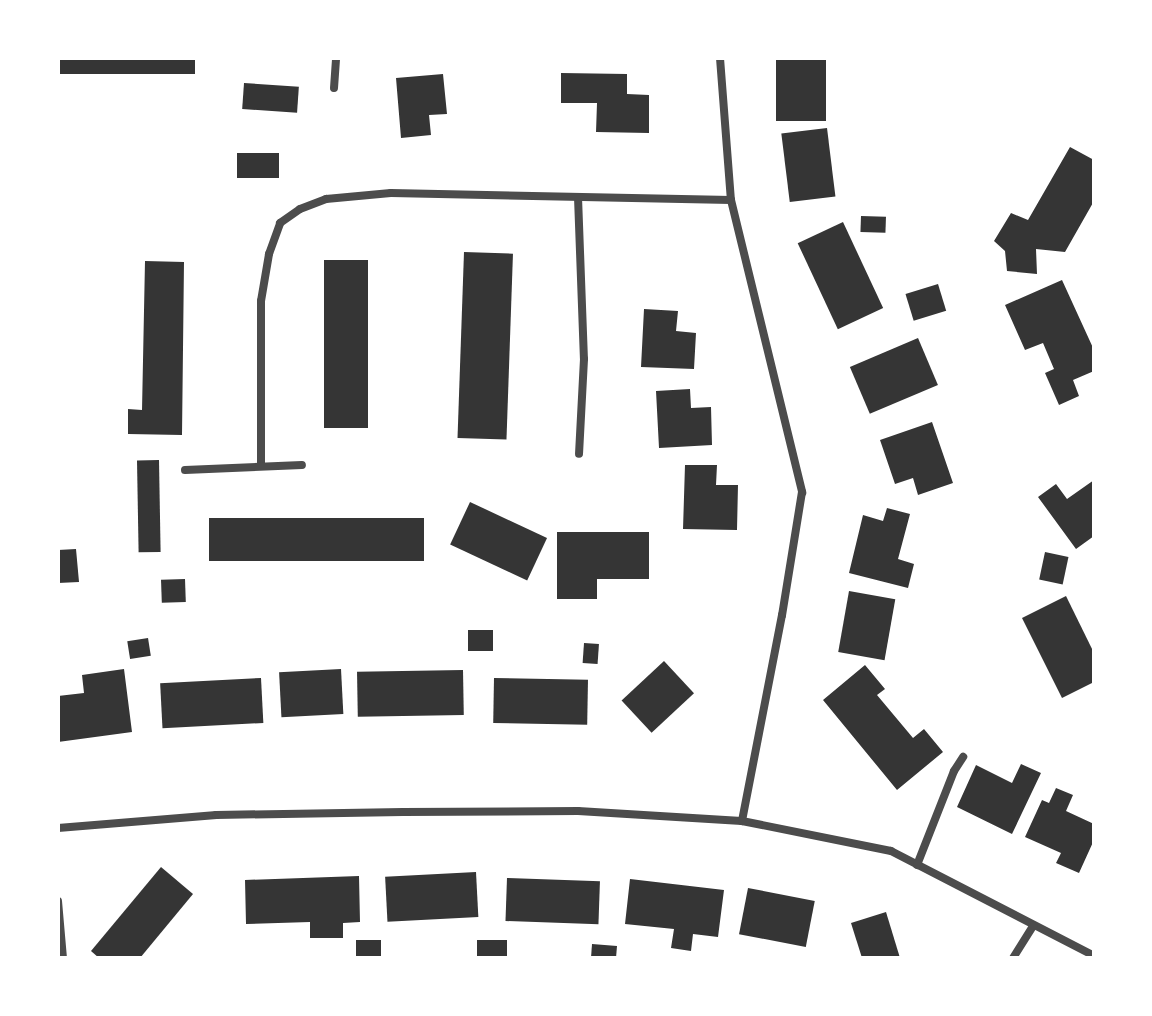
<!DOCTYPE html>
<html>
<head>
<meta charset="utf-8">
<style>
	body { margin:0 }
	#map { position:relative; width:1152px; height:1016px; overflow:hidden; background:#fff; font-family:"Roboto Condensed",sans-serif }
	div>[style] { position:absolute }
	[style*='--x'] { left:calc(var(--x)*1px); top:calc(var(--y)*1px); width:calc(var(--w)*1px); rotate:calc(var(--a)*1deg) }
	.building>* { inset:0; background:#353535; transform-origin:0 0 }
	.minor>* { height:8px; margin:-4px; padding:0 4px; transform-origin:4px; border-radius:4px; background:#4c4c4c }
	span { translate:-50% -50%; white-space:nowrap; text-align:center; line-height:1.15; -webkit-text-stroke:7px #fff; paint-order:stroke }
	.frame { position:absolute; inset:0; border:60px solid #fff; pointer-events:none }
</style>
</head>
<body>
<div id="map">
	<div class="building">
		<i style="left:58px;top:58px;width:137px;height:16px"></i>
		<i style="left:776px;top:58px;width:50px;height:63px"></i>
		<i style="clip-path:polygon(561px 73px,627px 74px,627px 94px,649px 95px,649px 133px,596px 132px,597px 103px,561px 103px)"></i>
		<i style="clip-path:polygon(443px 74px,447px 114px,429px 115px,431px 135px,401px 138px,396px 78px)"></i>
		<i style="left:244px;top:83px;width:55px;height:26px;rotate:4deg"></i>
		<i style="left:827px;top:128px;width:69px;height:46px;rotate:83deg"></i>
		<i style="clip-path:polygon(1070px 147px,1094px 160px,1094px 201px,1065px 252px,1036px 249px,1037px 274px,1007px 271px,1005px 251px,994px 241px,1011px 213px,1028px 220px)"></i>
		<i style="left:237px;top:153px;width:42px;height:25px"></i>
		<i style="left:861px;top:216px;width:25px;height:16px;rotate:2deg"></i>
		<i style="left:843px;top:222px;width:95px;height:50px;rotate:65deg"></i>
		<i style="left:464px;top:252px;width:49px;height:186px;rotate:2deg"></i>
		<i style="left:324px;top:260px;width:44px;height:168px"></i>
		<i style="clip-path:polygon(145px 261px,184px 262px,182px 435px,128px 434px,128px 409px,142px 410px)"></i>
		<i style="clip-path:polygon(1062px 280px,1094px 350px,1094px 371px,1073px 380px,1079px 396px,1059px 405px,1045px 373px,1054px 369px,1043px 343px,1025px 350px,1005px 305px)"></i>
		<i style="left:938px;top:284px;width:28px;height:34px;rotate:73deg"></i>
		<i style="clip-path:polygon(644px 309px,678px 311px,676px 331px,696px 333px,694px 369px,641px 367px)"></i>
		<i style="left:918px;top:338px;width:51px;height:74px;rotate:67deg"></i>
		<i style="clip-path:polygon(690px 389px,691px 408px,711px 407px,712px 445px,659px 448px,656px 391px)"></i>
		<i style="clip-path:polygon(932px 422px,953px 483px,918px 495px,913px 478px,895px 484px,880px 440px)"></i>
		<i style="left:159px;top:460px;width:92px;height:22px;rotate:89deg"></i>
		<i style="clip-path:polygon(685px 465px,717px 465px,716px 485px,738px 485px,737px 530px,683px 529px)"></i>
		<i style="clip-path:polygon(1094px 480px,1094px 536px,1076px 549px,1038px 497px,1056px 484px,1067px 499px)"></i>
		<i style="left:470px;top:502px;width:85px;height:47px;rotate:25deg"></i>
		<i style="clip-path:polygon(887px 508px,910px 514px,898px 559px,914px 564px,908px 588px,849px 573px,863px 515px,883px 521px)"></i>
		<i style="left:424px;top:518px;width:43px;height:215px;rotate:90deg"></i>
		<i style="clip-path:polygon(557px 532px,649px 532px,649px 579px,597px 579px,597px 599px,557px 599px)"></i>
		<i style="clip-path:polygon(76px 549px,79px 582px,58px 583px,58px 550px)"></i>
		<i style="left:1045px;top:552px;width:24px;height:28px;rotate:12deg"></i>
		<i style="left:185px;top:579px;width:23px;height:24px;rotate:88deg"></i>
		<i style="left:849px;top:591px;width:47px;height:62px;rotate:10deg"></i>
		<i style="clip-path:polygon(1066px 596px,1094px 653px,1094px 682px,1062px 698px,1022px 618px)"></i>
		<i style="left:493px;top:630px;width:21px;height:25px;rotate:90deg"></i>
		<i style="left:148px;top:638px;width:18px;height:21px;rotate:81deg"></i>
		<i style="left:584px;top:643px;width:15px;height:20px;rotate:4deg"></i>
		<i style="left:664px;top:661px;width:44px;height:58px;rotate:47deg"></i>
		<i style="clip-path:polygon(865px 665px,885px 689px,877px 695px,913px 738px,924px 729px,943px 752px,897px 790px,823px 700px)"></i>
		<i style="clip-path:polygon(124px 669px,132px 732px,58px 742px,58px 696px,84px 693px,82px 675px)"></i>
		<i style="left:341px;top:669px;width:45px;height:62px;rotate:87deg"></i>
		<i style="left:463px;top:670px;width:45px;height:106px;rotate:89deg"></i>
		<i style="left:261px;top:678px;width:45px;height:101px;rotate:87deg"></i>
		<i style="left:494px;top:678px;width:94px;height:45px;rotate:1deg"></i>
		<i style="clip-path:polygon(1021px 764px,1041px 773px,1012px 834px,957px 807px,976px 765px,1012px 783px)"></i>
		<i style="clip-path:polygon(1056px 788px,1073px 795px,1066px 811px,1094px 824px,1094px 840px,1079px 873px,1056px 863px,1061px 853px,1025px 837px,1042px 800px,1049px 803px)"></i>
		<i style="clip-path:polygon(161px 867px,193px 894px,140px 958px,99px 958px,91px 951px)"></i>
		<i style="left:476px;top:872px;width:45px;height:91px;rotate:87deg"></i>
		<i style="clip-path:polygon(359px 876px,360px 922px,343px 923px,343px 938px,310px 938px,310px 922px,246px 924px,245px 880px)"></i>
		<i style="left:507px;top:878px;width:93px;height:43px;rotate:2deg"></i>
		<i style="clip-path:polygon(630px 879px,724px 890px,718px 937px,693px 934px,691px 951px,671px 948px,674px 929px,625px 924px)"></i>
		<i style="left:748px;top:888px;width:68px;height:47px;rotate:11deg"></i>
		<i style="clip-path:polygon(886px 912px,900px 958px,862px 958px,851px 923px)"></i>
		<i style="left:356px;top:940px;width:25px;height:18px"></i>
		<i style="left:507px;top:940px;width:18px;height:30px;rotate:90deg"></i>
		<i style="clip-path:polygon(592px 944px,617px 946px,616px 958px,591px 958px)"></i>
	</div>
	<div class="minor">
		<i style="--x:720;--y:58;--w:142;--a:85.6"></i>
		<i style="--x:731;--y:200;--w:301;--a:76.3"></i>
		<i style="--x:802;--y:492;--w:125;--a:99.2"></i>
		<i style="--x:782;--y:615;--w:210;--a:101"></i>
		<i style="--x:334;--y:88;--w:30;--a:-86"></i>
		<i style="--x:578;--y:197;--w:162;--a:87.9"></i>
		<i style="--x:584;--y:359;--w:95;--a:93"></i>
		<i style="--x:261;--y:466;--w:165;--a:-90"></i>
		<i style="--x:261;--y:301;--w:48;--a:-80.3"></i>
		<i style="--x:269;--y:254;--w:33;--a:-70"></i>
		<i style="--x:280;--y:223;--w:24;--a:-35"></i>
		<i style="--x:300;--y:209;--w:28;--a:-21"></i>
		<i style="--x:326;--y:199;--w:65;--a:-5.3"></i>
		<i style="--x:391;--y:193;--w:340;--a:1.2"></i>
		<i style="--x:185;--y:470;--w:117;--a:-2.4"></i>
		<i style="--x:58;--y:828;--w:159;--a:-4.7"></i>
		<i style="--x:216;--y:815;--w:187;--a:-0.9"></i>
		<i style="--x:403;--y:812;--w:175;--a:-0.3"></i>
		<i style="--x:578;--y:811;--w:164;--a:3.5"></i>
		<i style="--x:742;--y:821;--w:152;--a:11.4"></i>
		<i style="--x:891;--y:851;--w:229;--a:27.3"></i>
		<i style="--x:917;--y:865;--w:101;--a:-68.5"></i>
		<i style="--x:954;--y:771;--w:17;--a:-57"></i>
		<i style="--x:58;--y:901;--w:57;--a:85"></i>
		<i style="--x:1013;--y:958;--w:38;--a:-58"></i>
	</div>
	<div class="frame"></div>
</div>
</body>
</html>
